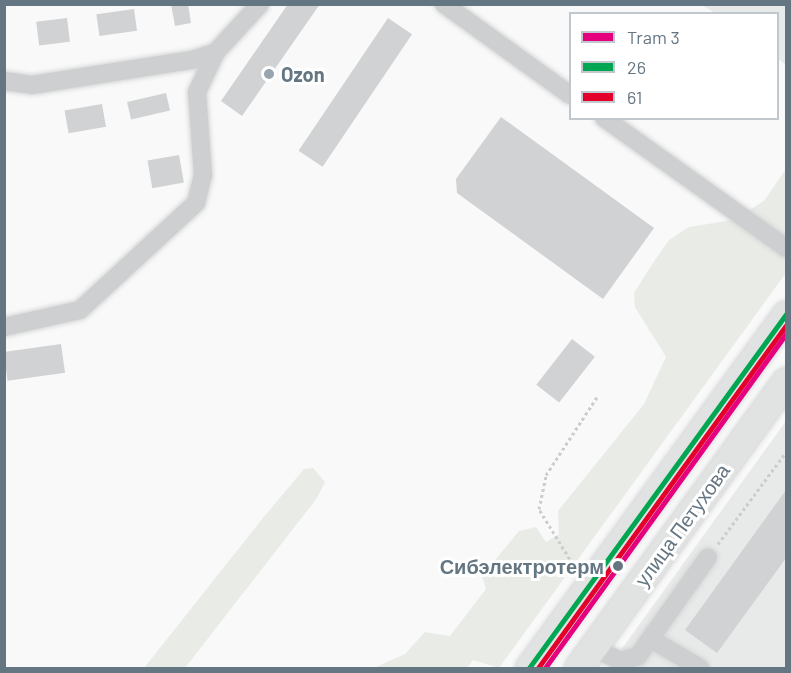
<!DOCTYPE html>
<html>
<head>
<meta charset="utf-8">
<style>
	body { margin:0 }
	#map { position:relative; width:791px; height:673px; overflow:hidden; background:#f9f9f9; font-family:Barlow,sans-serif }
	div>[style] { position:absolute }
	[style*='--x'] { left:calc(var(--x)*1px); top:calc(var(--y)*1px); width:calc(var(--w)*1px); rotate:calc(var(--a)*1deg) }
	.built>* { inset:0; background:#e8e9e9 }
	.green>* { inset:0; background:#e8ebe6 }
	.building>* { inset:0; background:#d0d2d3; transform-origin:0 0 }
	.path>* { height:3px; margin-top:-1.5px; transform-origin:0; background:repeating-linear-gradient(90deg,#cbcccd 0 3px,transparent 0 6px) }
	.roads { filter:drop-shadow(0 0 2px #d5d6d6) drop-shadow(0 0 2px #d5d6d6) }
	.minor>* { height:18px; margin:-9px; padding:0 9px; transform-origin:9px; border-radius:9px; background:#cecfd0 }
	.highway>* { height:27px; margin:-13.5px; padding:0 13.5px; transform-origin:13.5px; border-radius:13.5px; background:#e1e2e2 }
	.bus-1>* { height:4.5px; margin:-2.25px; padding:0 2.25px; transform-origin:2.25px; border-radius:2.25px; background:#00a651 }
	.bus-2>* { height:4.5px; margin:-2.25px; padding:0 2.25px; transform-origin:2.25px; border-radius:2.25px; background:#e4002b }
	.tram-1>* { height:4.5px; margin:-2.25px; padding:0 2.25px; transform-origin:2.25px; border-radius:2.25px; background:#e5007d }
	.dots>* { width:16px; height:16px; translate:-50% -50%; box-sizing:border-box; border:3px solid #fff; border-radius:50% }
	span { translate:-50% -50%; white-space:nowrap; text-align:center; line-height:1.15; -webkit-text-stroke:6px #fff; paint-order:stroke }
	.poi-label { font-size:20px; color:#657683; font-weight:700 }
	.left { translate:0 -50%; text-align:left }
	.street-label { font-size:20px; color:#657683 }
	.stop-label { font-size:20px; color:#657683; font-weight:700 }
	.right { translate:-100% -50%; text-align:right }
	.frame { position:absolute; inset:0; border:6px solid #657683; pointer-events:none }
	.legend { position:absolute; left:569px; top:12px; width:210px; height:108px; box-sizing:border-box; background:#fff; border:2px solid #c1c8cd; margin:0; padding:8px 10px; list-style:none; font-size:18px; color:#657683 }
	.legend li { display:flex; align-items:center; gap:12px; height:30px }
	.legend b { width:30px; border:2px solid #c1c8cd }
</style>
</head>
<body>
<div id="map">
	<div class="built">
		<i style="clip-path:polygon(702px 5px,786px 5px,786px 65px,778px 59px,778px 14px,715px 13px)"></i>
		<i style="clip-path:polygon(786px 421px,786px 668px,608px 668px)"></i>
	</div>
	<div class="green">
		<i style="clip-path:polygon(786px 169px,786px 273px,499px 668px,473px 660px,467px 668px,374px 668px,405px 654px,425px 632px,450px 636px,486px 589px,482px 576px,519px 531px,536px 527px,546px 542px,559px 534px,558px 511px,644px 404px,666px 357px,635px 307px,634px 293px,655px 260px,669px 240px,689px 227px,733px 220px,764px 201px)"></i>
		<i style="clip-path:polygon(313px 468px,325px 482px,317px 498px,185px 668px,144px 668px,263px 518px,304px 469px)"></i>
	</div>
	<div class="building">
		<i style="clip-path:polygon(171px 4px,188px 4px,191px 23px,175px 26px)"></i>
		<i style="clip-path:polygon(288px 4px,320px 4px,242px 116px,221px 101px)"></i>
		<i style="left:134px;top:9px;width:22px;height:38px;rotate:82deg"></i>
		<i style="left:67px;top:18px;width:24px;height:31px;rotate:83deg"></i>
		<i style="left:388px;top:18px;width:29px;height:160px;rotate:34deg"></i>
		<i style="left:166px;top:93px;width:18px;height:40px;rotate:77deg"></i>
		<i style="left:102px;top:104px;width:23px;height:38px;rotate:80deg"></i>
		<i style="clip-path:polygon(501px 117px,654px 228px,603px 299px,457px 193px,456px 179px)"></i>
		<i style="left:179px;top:155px;width:28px;height:32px;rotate:80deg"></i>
		<i style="left:572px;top:339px;width:29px;height:58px;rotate:38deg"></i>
		<i style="left:61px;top:344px;width:29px;height:58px;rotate:82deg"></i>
		<i style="clip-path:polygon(786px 490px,786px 558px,717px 653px,685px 630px)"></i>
	</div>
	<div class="path">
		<i style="--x:718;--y:544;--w:114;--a:-53.5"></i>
		<i style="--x:576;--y:569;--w:70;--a:-121.7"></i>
		<i style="--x:539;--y:509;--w:35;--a:-78"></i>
		<i style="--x:546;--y:475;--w:93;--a:-56.8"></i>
	</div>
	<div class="roads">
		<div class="minor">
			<i style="--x:444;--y:4;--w:155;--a:35.8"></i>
			<i style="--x:4;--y:81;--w:28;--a:8"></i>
			<i style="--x:32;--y:85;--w:162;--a:-8.9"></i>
			<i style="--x:192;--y:60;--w:25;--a:-18"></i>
			<i style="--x:216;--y:52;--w:65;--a:-47.5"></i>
			<i style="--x:604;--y:118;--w:224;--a:35.5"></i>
			<i style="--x:4;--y:327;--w:78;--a:-12.6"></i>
			<i style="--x:80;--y:310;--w:158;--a:-42.7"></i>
			<i style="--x:196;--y:203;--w:29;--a:-76"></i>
			<i style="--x:203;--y:175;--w:83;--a:-94.1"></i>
			<i style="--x:197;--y:92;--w:44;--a:-64.6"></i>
			<i style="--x:651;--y:639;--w:57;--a:30.6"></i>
			<i style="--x:592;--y:648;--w:32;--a:24"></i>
			<i style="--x:621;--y:661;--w:18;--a:-16"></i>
			<i style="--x:638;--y:656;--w:121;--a:-54.7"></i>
		</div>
		<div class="highway">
			<i style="--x:529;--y:668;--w:437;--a:-54"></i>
			<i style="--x:578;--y:668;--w:354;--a:-54.1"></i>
		</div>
	</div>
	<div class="bus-1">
		<i style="--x:529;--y:668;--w:437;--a:-54"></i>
	</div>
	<div class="bus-2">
		<i style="--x:538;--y:668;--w:422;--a:-54.1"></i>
	</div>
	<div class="tram-1">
		<i style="--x:545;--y:668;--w:412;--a:-54.2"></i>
	</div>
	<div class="dots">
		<i style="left:269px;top:74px;background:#99a4ac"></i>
		<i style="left:618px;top:566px;background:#657683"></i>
	</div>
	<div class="poi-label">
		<span class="left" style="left:281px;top:74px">Ozon</span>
	</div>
	<div class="street-label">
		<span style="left:682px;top:525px;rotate:-54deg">улица Петухова</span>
	</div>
	<div class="stop-label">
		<span class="right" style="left:604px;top:566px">Сибэлектротерм</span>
	</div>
	<div class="frame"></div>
	<ul class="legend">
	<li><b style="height:8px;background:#e5007d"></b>Tram 3</li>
	<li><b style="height:8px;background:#00a651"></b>26</li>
	<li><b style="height:8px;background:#e4002b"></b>61</li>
	</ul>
</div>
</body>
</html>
